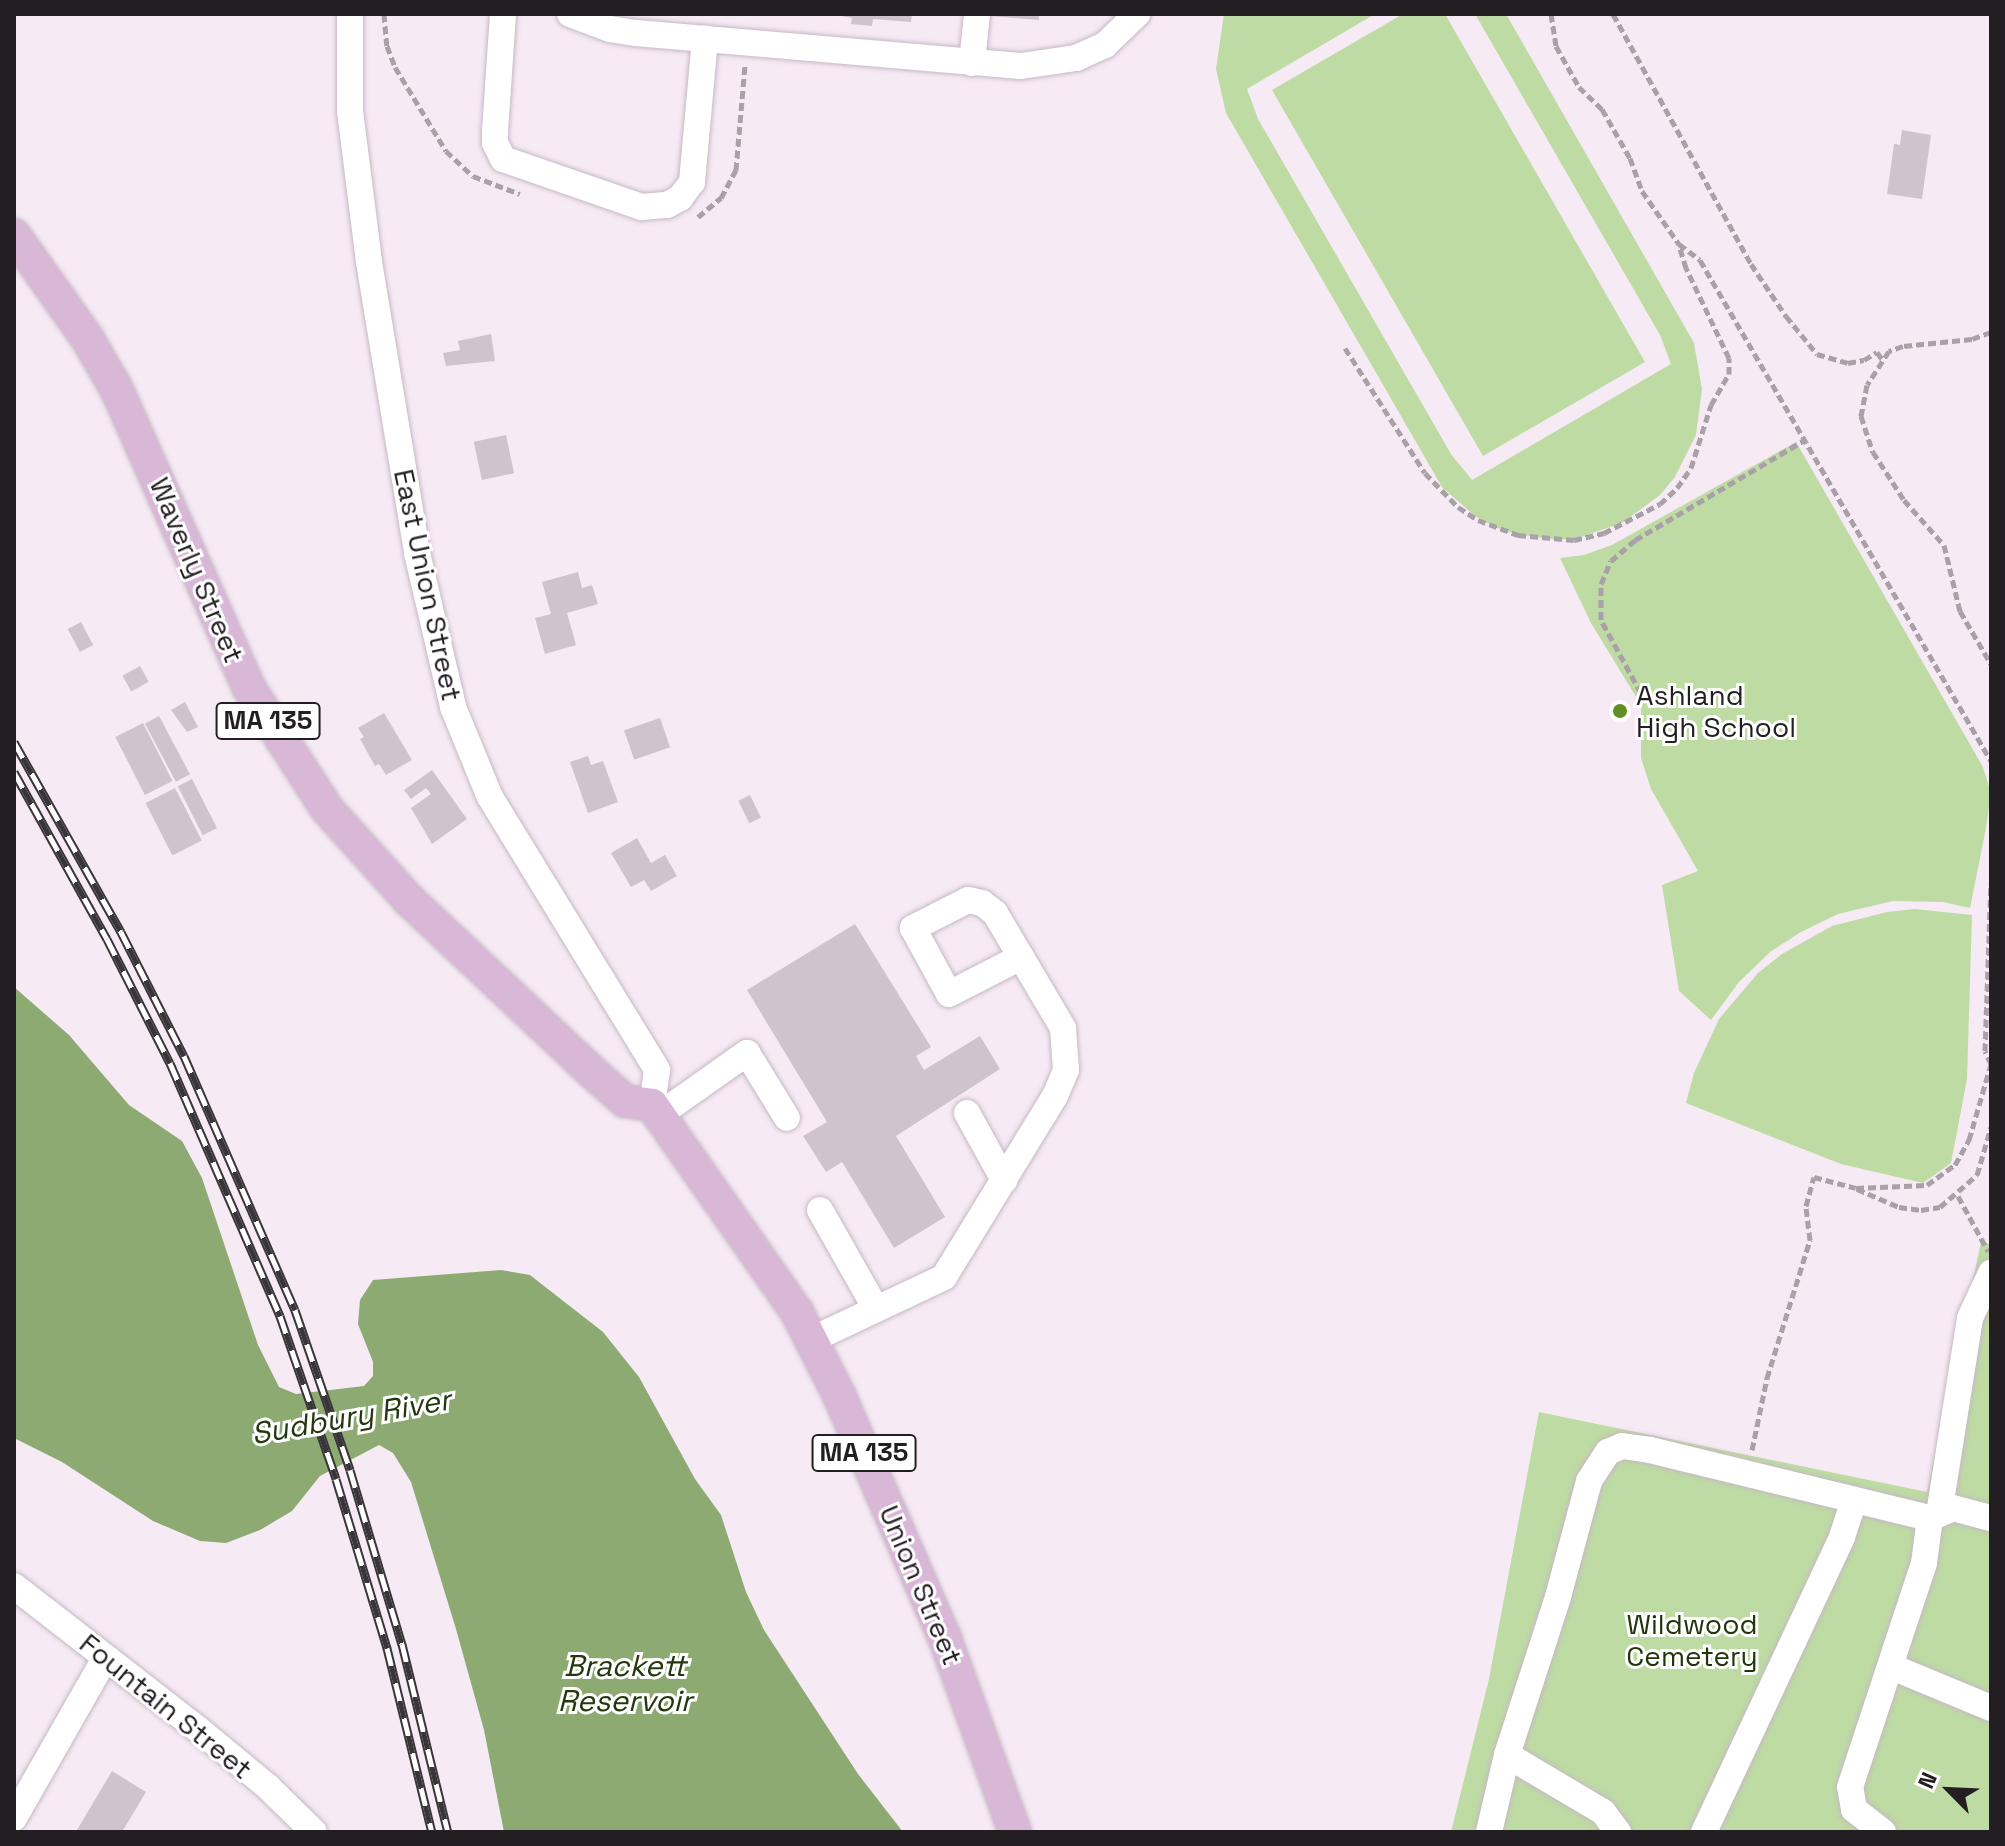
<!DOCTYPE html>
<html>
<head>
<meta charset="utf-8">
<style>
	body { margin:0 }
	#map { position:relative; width:2005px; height:1846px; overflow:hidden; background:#f6eaf5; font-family:"Space Grotesk",sans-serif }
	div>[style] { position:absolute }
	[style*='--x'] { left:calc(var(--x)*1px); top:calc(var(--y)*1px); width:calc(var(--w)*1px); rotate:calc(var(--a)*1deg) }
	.green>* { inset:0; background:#bedba3 }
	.water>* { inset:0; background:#8eaa73 }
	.building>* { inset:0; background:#cfc4ce; transform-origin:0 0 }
	.path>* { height:5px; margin-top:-2.5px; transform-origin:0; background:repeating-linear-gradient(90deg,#a9a0a8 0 8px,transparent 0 12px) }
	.roads { filter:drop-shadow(0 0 2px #c5b9c4) drop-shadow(0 0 2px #c5b9c4) }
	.minor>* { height:26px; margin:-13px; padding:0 13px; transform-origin:13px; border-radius:13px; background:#fff }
	.major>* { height:32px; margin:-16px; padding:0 16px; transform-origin:16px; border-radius:16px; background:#d9b7d7 }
	.rail>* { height:9px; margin-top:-4.5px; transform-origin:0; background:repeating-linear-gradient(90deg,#fff 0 18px,#3a353a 0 36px); box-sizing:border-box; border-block:2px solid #3a353a }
	.dots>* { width:22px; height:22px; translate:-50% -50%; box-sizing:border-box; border:4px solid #fff; border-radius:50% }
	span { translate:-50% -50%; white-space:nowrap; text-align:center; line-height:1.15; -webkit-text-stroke:6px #fff; paint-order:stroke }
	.shield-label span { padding:2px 6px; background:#fff; border:2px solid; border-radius:6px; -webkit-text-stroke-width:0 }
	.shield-label { font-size:26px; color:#221e22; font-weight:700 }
	.street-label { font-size:28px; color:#221e22 }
	.poi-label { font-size:28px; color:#221e22 }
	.left { translate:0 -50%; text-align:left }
	.park-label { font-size:28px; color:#23350d }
	.water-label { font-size:30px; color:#25370f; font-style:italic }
	.frame { position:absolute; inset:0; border:16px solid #221e22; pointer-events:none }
	.north { position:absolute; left:1909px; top:1750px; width:80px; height:80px; -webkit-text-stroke:6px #fff; paint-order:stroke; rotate:294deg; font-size:22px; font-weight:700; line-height:32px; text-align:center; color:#221e22 }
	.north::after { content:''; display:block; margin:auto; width:28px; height:36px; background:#221e22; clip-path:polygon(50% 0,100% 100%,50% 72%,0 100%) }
</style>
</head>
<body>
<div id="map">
	<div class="green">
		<i style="clip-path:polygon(1224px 14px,1375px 14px,1247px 89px,1258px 119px,1451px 454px,1472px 480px,1671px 364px,1660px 335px,1475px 14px,1506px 14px,1694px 343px,1702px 389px,1696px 435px,1675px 477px,1660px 495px,1622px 523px,1581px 537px,1559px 540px,1515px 534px,1495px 527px,1475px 516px,1442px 487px,1226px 113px,1216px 69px)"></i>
		<i style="clip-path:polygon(1403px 14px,1445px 14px,1645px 362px,1483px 456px,1272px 90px)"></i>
		<i style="clip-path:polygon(1796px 442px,1983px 767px,1991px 793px,1986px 828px,1970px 908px,1943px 902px,1893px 901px,1838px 914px,1801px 932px,1770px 952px,1739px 982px,1711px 1020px,1679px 991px,1662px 885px,1698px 871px,1651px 789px,1641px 758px,1641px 705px,1591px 623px,1560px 558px,1584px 555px,1612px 545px)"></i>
		<i style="clip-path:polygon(1915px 909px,1972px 915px,1967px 1079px,1951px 1163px,1923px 1183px,1841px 1164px,1686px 1103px,1694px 1073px,1719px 1019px,1758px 973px,1782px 954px,1832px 926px,1887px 912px)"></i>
		<i style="clip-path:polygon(1981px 1242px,1991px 1244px,1991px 1832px,1451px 1832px,1489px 1679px,1539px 1412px,1927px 1492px)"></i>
	</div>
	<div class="water">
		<i style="clip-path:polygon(14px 987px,69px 1035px,129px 1105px,182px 1141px,202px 1178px,258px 1345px,279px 1387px,296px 1394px,364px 1386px,373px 1376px,373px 1362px,358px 1324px,360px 1300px,373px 1280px,501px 1270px,530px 1275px,603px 1332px,639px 1377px,695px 1479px,721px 1515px,746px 1592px,764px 1630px,858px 1774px,903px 1832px,504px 1832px,484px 1730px,456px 1629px,411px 1482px,393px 1453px,379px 1445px,320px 1476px,292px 1511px,260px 1530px,226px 1543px,200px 1541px,153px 1521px,62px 1462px,14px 1438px)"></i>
	</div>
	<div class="building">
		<i style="clip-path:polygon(831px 14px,912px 14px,911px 22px,873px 19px,872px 26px,851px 24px,852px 18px)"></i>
		<i style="clip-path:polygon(989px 14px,1039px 14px,1039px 20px,989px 16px)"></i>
		<i style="clip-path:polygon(1902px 130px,1931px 135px,1922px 199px,1887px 194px,1894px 144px,1900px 145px)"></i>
		<i style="clip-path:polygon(491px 334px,495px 361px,446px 366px,443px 353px,460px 350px,458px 341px)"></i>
		<i style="left:506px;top:435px;width:39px;height:33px;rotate:78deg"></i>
		<i style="clip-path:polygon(578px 572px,582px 588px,592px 585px,598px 604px,567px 613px,576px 645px,545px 654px,535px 618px,551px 614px,542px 582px)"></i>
		<i style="left:81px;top:622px;width:26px;height:15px;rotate:62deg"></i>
		<i style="left:140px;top:666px;width:18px;height:20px;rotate:61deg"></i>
		<i style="clip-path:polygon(185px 702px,198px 727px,187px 732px,171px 710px)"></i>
		<i style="clip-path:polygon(384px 713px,412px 760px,386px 775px,379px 764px,375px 766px,360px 739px,364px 737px,358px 728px)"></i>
		<i style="left:159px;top:716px;width:66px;height:16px;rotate:62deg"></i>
		<i style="left:660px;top:718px;width:31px;height:38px;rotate:71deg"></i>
		<i style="left:143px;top:723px;width:65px;height:31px;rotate:63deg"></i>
		<i style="clip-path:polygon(588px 756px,591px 765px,603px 761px,618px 802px,588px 813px,570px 762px)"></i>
		<i style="clip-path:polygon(432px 770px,467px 819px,432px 844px,411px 808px,431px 794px,426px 788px,411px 799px,404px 790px)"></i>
		<i style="left:192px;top:779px;width:55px;height:16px;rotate:63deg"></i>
		<i style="left:175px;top:788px;width:59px;height:33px;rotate:63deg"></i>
		<i style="left:750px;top:795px;width:25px;height:13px;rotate:64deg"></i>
		<i style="clip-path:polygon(637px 838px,651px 863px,665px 855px,677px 876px,651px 891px,644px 880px,631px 887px,611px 853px)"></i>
		<i style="clip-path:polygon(855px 924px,931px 1047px,916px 1056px,924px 1070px,980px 1036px,1000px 1069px,896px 1136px,945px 1217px,894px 1248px,842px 1162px,826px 1172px,803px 1136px,827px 1122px,747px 990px)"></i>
		<i style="clip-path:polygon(112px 1771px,146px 1792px,122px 1832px,80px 1832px,77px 1830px)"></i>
	</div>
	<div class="path">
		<i style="--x:384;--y:14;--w:32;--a:85"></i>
		<i style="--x:387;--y:46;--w:22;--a:69"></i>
		<i style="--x:395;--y:67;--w:98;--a:58.7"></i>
		<i style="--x:446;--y:151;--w:37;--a:43"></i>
		<i style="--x:473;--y:176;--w:50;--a:21"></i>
		<i style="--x:1551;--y:14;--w:32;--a:81"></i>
		<i style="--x:1556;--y:46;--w:47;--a:60.7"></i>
		<i style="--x:1579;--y:87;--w:32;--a:44"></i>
		<i style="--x:1602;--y:109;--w:56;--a:60.3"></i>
		<i style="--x:1630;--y:158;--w:35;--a:70"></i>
		<i style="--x:1642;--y:191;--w:65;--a:55.1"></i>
		<i style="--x:1679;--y:244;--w:26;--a:37"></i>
		<i style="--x:1700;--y:260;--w:579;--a:59.85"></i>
		<i style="--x:1613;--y:14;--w:286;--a:61.1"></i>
		<i style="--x:1751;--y:264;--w:63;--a:56.1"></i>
		<i style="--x:1786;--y:316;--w:49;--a:50.8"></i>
		<i style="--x:1817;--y:354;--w:32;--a:16"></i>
		<i style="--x:1848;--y:363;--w:16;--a:-11"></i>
		<i style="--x:1864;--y:360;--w:15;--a:-32"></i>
		<i style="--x:1877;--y:352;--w:12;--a:55"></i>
		<i style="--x:698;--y:217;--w:30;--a:-40"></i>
		<i style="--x:721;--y:198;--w:32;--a:-62"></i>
		<i style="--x:736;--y:170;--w:104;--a:-85.1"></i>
		<i style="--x:1991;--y:332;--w:20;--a:160"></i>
		<i style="--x:1972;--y:339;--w:69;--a:174.2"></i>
		<i style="--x:1903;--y:346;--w:15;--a:160"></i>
		<i style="--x:1889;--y:351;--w:40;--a:122.9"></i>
		<i style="--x:1867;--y:385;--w:32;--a:101"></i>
		<i style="--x:1861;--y:416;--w:38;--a:72"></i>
		<i style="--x:1873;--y:452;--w:57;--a:57.1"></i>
		<i style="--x:1904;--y:500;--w:60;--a:48.4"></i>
		<i style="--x:1944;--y:545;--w:68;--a:76.4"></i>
		<i style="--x:1960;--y:611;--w:61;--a:59.7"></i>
		<i style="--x:1345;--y:348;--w:148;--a:57.4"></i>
		<i style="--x:1425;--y:473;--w:47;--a:45.9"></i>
		<i style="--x:1458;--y:507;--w:24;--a:33"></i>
		<i style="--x:1478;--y:520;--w:43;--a:20.6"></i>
		<i style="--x:1518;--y:535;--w:56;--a:5.1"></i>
		<i style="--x:1574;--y:540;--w:31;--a:-13"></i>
		<i style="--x:1604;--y:533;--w:63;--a:-27.4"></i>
		<i style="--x:1660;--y:504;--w:23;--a:-43"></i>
		<i style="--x:1677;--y:488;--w:24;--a:-55"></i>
		<i style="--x:1691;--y:468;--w:66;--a:-72.4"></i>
		<i style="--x:1711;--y:405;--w:36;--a:-60"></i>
		<i style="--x:1729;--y:374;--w:16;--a:-90"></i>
		<i style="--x:1729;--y:358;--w:100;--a:-115.5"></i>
		<i style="--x:1686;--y:268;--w:24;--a:-107"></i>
		<i style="--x:1645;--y:692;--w:4;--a:166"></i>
		<i style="--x:1641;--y:693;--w:83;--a:-118.7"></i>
		<i style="--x:1601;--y:620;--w:36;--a:-90"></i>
		<i style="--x:1601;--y:584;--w:25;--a:-67"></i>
		<i style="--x:1611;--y:561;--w:32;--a:-41"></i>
		<i style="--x:1635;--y:540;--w:197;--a:-30.5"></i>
		<i style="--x:1857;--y:1189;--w:46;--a:23.2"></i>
		<i style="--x:1899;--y:1207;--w:22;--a:8"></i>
		<i style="--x:1921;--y:1210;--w:19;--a:-9"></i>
		<i style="--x:1940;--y:1207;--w:49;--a:-40.9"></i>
		<i style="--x:1977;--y:1175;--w:50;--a:-73.7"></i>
		<i style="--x:1958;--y:1196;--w:63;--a:61.4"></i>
		<i style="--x:1752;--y:1450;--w:74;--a:-78.2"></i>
		<i style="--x:1767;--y:1378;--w:145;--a:-72.7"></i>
		<i style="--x:1810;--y:1240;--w:34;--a:-97"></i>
		<i style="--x:1806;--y:1206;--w:30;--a:-75"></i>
		<i style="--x:1814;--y:1177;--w:43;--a:14.7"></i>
		<i style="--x:1856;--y:1188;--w:71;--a:-2.4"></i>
		<i style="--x:1927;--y:1185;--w:34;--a:-36"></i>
		<i style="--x:1955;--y:1165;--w:29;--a:-61"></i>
		<i style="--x:1969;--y:1140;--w:79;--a:-73.9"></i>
		<i style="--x:1991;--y:1064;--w:14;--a:-115"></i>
		<i style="--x:1985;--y:1051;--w:168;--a:-88"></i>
	</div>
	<div class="roads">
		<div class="minor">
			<i style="--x:350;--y:14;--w:97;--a:90"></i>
			<i style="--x:350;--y:111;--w:152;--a:82.8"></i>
			<i style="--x:369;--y:262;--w:295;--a:80.6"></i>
			<i style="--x:417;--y:553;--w:158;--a:76.8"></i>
			<i style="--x:453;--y:707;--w:97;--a:67.7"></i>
			<i style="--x:490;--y:797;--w:320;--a:58.5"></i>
			<i style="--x:657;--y:1070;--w:35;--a:98"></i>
			<i style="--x:503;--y:14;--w:117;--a:93.9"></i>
			<i style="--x:495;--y:131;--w:12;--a:90"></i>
			<i style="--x:495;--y:143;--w:18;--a:63"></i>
			<i style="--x:503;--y:159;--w:147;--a:19.1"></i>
			<i style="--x:642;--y:207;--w:25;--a:-5"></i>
			<i style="--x:667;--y:205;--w:15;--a:-28"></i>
			<i style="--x:680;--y:198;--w:20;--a:-53"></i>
			<i style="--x:692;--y:182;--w:144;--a:-84.8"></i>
			<i style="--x:570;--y:14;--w:43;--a:20.6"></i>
			<i style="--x:610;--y:29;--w:26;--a:9"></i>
			<i style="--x:636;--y:33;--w:386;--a:4.9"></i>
			<i style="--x:1021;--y:66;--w:56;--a:-8.3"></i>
			<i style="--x:1076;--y:58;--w:32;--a:-24"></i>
			<i style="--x:1105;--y:45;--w:45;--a:-44.1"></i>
			<i style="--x:972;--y:63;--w:49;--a:-84.2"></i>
			<i style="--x:967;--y:1113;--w:77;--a:61.1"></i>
			<i style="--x:659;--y:1115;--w:108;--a:-35.2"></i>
			<i style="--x:747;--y:1053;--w:76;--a:58.4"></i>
			<i style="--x:820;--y:1210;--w:114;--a:60.5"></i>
			<i style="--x:811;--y:1340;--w:147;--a:-25.3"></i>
			<i style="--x:944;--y:1277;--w:212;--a:-58.5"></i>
			<i style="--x:1055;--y:1096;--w:28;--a:-67"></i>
			<i style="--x:1066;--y:1070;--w:42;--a:-94.1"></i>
			<i style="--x:1063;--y:1028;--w:82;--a:-120.6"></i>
			<i style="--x:1021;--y:957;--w:51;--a:-120.6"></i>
			<i style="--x:995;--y:913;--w:16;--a:-142"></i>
			<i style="--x:982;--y:903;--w:14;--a:-168"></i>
			<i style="--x:968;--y:900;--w:62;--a:153"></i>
			<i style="--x:913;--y:928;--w:75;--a:61.4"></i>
			<i style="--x:949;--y:994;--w:81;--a:-27.2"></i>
			<i style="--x:1939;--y:1514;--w:198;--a:-81"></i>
			<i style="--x:1970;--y:1318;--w:50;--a:-65"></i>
			<i style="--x:14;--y:1586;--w:233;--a:37.9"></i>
			<i style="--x:198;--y:1729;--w:91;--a:39.6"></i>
			<i style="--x:268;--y:1787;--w:64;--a:44.4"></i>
			<i style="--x:1892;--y:1667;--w:107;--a:22.5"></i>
			<i style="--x:1507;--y:1755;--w:112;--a:30.7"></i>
			<i style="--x:1603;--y:1812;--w:25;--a:53"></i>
			<i style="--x:14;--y:1818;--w:185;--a:-60.3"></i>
			<i style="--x:1489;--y:1832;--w:79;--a:-76.8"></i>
			<i style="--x:1507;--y:1755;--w:166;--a:-72.1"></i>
			<i style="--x:1558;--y:1597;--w:120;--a:-75"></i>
			<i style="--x:1589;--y:1481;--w:35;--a:-57"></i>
			<i style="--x:1608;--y:1452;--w:15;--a:-23"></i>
			<i style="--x:1622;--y:1446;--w:28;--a:8"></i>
			<i style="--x:1650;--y:1450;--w:288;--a:13.7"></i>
			<i style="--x:1930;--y:1518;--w:25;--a:-23"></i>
			<i style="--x:1953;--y:1508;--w:39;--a:15"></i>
			<i style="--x:1704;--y:1832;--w:326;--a:-64.9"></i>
			<i style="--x:1842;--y:1537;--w:38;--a:-72"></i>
			<i style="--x:1883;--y:1832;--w:37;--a:-142"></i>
			<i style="--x:1854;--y:1809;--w:22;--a:-100"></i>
			<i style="--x:1850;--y:1787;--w:236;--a:-71.7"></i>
			<i style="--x:1924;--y:1563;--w:45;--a:-82.4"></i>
		</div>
		<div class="major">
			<i style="--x:14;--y:235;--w:126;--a:54.7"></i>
			<i style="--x:87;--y:338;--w:60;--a:60"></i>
			<i style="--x:117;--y:390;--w:326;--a:66.1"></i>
			<i style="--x:249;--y:688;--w:144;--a:57.2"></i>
			<i style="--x:327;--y:809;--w:121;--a:48"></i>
			<i style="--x:408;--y:899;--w:251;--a:43.2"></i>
			<i style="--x:591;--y:1071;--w:45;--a:41.4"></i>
			<i style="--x:625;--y:1101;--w:27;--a:8"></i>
			<i style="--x:652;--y:1105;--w:253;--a:55"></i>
			<i style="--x:797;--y:1312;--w:93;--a:63.2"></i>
			<i style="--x:839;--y:1395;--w:263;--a:66.5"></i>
			<i style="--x:944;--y:1636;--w:208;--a:70.1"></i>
		</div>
	</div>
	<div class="rail">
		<i style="--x:14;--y:742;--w:218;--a:60.6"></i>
		<i style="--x:121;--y:932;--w:139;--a:63.1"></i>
		<i style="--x:184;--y:1056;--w:277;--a:66.4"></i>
		<i style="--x:295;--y:1310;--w:169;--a:71"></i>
		<i style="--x:350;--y:1470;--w:182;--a:73.4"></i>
		<i style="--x:402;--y:1644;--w:194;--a:76.3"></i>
		<i style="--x:14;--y:772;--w:191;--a:60.9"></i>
		<i style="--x:107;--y:939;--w:139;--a:63.1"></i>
		<i style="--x:170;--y:1063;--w:276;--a:66.5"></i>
		<i style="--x:280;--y:1316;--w:172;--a:71"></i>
		<i style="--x:336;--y:1479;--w:177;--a:73.2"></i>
		<i style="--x:387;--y:1648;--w:189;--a:76.3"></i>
	</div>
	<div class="dots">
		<i style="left:1620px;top:711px;background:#618f23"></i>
	</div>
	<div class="shield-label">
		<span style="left:268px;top:721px">MA 135</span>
		<span style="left:864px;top:1453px">MA 135</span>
	</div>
	<div class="street-label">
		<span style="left:197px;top:570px;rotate:67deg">Waverly Street</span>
		<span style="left:428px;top:585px;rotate:78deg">East Union Street</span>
		<span style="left:921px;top:1585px;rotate:67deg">Union Street</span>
		<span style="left:166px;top:1706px;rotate:39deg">Fountain Street</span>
	</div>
	<div class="poi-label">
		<span class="left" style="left:1636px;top:711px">Ashland<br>High School</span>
	</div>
	<div class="park-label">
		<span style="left:1692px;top:1640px">Wildwood<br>Cemetery</span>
	</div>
	<div class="water-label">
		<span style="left:351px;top:1417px;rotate:-10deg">Sudbury River</span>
		<span style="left:625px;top:1683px">Brackett<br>Reservoir</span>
	</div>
	<div class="frame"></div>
	<div class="north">N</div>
</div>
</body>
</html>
